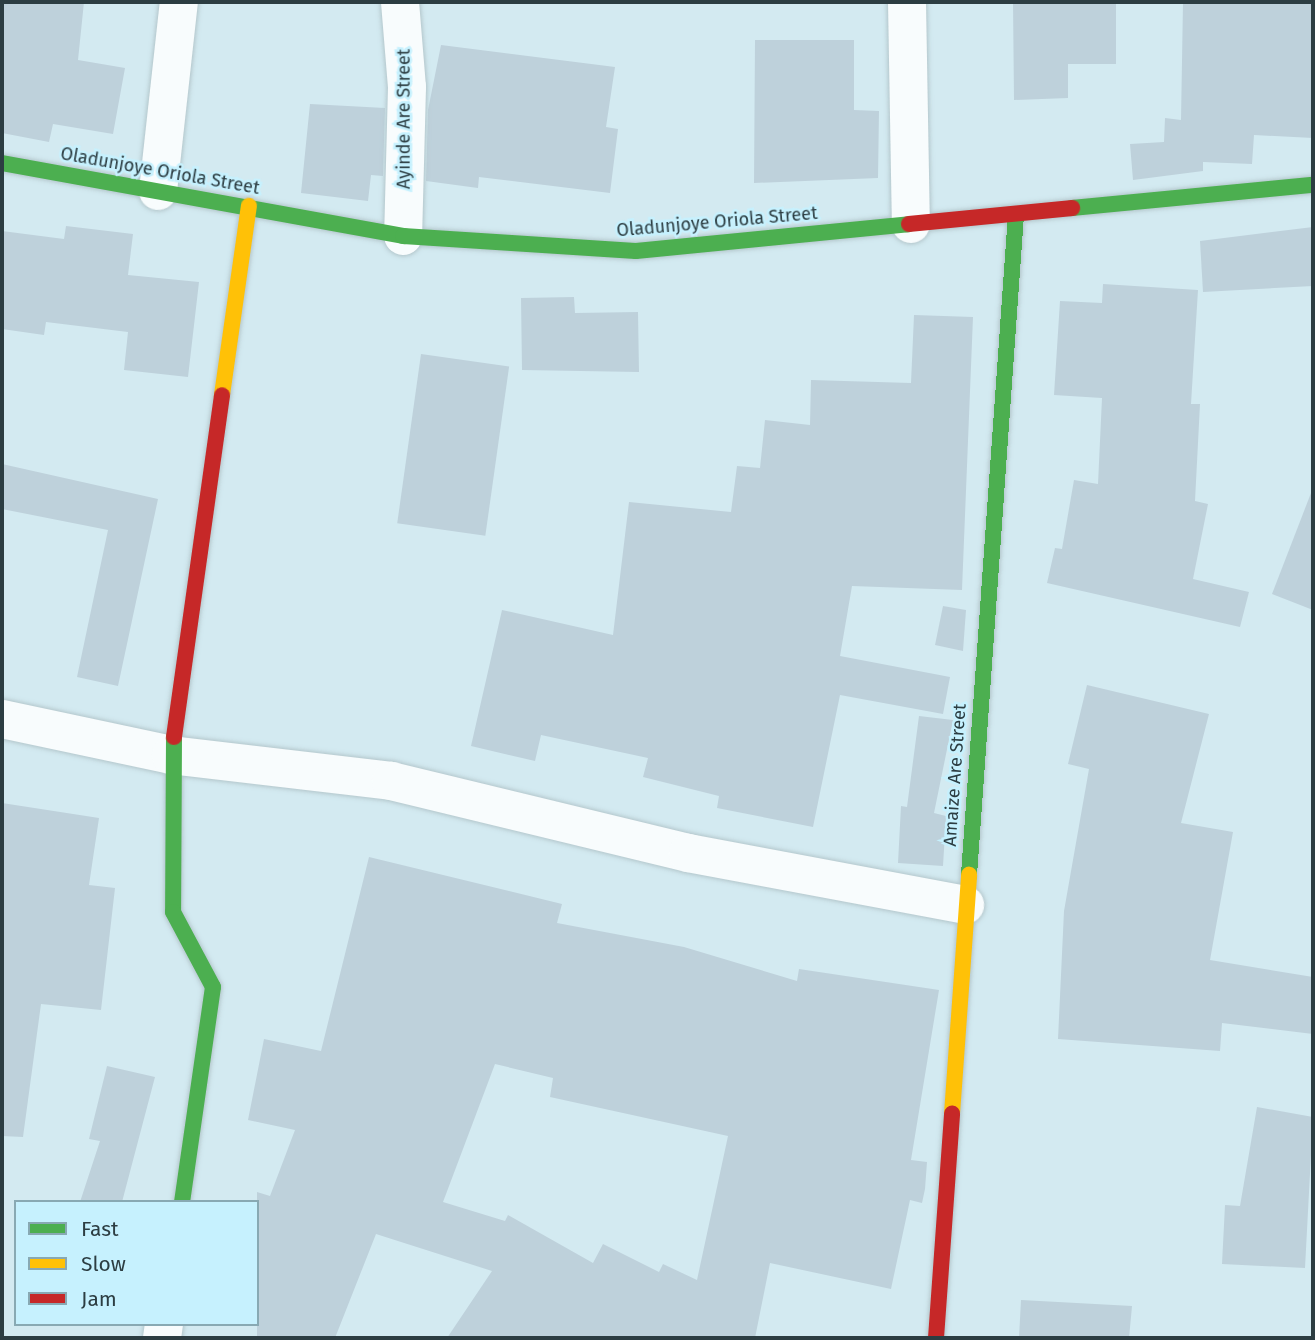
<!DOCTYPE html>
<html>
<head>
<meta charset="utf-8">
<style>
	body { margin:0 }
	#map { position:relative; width:1315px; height:1340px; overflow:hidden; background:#d3eaf1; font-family:"Fira Sans",sans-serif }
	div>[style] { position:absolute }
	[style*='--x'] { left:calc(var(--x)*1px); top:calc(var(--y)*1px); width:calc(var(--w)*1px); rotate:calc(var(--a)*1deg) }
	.building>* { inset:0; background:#bed1db; transform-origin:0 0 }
	.roads { filter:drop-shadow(0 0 2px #b4c7cc) drop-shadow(0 0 2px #b4c7cc) }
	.street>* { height:38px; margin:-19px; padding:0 19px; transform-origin:19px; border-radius:19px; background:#f8fcfd }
	.fast>* { height:16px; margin:-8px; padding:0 8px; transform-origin:8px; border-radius:8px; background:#4caf50 }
	.slow>* { height:16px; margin:-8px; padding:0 8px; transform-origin:8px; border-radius:8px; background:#ffc107 }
	.jam>* { height:16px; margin:-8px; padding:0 8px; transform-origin:8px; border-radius:8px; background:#c62828 }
	span { translate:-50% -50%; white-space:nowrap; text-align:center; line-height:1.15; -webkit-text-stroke:5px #c6f1fe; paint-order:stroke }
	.street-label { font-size:18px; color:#2c3d42 }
	.frame { position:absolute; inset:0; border:4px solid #2c3d42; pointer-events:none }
	.legend { position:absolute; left:14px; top:1200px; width:245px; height:126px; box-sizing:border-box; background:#c6f1fe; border:2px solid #88a9b3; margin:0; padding:9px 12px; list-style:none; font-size:21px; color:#2c3d42 }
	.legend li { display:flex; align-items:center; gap:14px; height:35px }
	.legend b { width:35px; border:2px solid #88a9b3 }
</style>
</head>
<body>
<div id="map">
	<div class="building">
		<i style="clip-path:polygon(2px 2px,84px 2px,78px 60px,125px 68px,113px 134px,53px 124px,49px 142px,2px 133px)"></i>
		<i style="clip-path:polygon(1013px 2px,1116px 2px,1116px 64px,1068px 64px,1068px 98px,1014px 100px)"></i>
		<i style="clip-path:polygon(1183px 2px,1313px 2px,1313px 138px,1254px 135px,1252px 164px,1203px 162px,1203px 171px,1133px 180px,1130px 144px,1164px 142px,1165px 118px,1181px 120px)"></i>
		<i style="clip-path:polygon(755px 40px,854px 40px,854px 110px,879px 111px,878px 178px,754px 183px)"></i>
		<i style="clip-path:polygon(441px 45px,615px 67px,606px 127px,618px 129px,610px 193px,479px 177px,478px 188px,426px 181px,428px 110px)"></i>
		<i style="clip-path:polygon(310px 104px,385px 108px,383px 176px,371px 175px,368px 201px,301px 193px)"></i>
		<i style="clip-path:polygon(66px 226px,133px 234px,128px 275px,199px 282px,188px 377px,124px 370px,128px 332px,46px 322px,44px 335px,2px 329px,2px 231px,64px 239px)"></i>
		<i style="clip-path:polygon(1313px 227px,1313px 286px,1203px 292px,1200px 241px)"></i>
		<i style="clip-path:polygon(1103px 284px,1198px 290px,1191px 404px,1200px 404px,1195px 501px,1208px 504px,1193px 579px,1249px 592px,1240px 627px,1047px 583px,1055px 548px,1062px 549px,1074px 480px,1098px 484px,1102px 398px,1054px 395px,1060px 301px,1102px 303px)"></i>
		<i style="clip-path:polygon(574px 297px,575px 313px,638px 312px,639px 372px,522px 370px,521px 298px)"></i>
		<i style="clip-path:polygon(914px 315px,973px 317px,962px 590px,852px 586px,840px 656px,950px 677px,943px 714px,840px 695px,813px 827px,717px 808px,719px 796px,643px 777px,648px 758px,541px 735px,535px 761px,471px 746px,502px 610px,613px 635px,629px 502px,731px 512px,737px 466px,760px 468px,765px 420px,810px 425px,811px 380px,911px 383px)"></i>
		<i style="left:421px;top:354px;width:89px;height:171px;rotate:8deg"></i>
		<i style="clip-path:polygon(2px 464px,158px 499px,118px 686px,77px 677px,108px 530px,2px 509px)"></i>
		<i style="clip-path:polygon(1311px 493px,1313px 494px,1313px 610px,1272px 594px)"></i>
		<i style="clip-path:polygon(943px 606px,966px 610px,963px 651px,935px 645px)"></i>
		<i style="clip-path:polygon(1087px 685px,1209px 714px,1181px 823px,1233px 832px,1210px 960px,1313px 977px,1313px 1034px,1222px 1023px,1220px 1051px,1058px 1039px,1064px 911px,1089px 769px,1068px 764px)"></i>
		<i style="clip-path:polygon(919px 716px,953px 720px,934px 813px,946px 816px,943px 866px,898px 863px,901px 806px,907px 807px)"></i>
		<i style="clip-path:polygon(2px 803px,99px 818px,89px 885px,115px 888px,101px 1010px,41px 1004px,23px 1137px,2px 1136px)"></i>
		<i style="clip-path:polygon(evenodd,369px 857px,562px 904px,557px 923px,684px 947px,797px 981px,799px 969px,939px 990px,911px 1160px,927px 1162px,925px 1189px,922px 1203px,910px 1200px,891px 1289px,770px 1263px,755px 1338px,447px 1338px,492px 1271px,376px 1234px,335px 1338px,257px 1338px,257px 1192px,270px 1196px,295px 1130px,248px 1120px,264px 1039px,321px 1051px,369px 857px,495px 1064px,553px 1078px,550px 1097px,728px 1136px,697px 1280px,663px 1264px,659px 1272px,603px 1244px,593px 1263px,508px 1215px,505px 1221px,443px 1202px,495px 1064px)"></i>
		<i style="clip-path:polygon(107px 1066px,155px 1077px,122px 1202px,80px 1202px,100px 1141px,89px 1139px)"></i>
		<i style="clip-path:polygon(1257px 1107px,1313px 1117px,1305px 1268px,1222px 1264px,1225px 1205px,1240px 1206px)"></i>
		<i style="clip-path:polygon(1021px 1300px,1132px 1306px,1129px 1338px,1019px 1338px)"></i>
	</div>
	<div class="roads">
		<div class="street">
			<i style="--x:400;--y:2;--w:85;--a:85.3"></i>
			<i style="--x:407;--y:87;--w:149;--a:91.5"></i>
			<i style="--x:907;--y:2;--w:222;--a:89"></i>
			<i style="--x:158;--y:191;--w:190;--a:-83.7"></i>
			<i style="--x:2;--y:719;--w:173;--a:12"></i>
			<i style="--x:171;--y:755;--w:222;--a:6.7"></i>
			<i style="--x:391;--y:781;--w:306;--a:13.6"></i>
			<i style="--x:688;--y:853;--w:282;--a:10.6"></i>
			<i style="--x:162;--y:1338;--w:14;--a:-82"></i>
		</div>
		<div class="fast">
			<i style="--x:2;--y:163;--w:408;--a:10.3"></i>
			<i style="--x:403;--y:236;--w:233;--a:3.7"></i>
			<i style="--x:636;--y:251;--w:274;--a:-5.6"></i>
			<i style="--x:1072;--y:208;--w:242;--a:-5.5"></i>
			<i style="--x:174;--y:737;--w:175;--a:90.3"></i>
			<i style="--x:173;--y:912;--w:85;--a:61.9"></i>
			<i style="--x:213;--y:987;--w:217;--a:98.2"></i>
			<i style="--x:969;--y:875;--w:662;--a:-85.93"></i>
		</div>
		<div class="slow">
			<i style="--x:222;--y:395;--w:191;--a:-81.9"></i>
			<i style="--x:952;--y:1114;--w:240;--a:-85.9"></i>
		</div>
		<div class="jam">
			<i style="--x:909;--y:224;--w:164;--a:-5.6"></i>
			<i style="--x:174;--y:737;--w:345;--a:-82"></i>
			<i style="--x:936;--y:1338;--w:225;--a:-85.9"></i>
		</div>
	</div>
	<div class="street-label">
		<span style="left:404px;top:119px;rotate:-90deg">Ayinde Are Street</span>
		<span style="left:160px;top:171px;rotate:10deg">Oladunjoye Oriola Street</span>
		<span style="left:717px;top:222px;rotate:-5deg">Oladunjoye Oriola Street</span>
		<span style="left:955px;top:775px;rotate:-86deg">Amaize Are Street</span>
	</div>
	<div class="frame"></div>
	<ul class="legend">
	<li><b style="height:9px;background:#4caf50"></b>Fast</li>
	<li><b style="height:9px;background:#ffc107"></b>Slow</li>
	<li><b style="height:9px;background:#c62828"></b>Jam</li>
	</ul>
</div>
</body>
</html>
